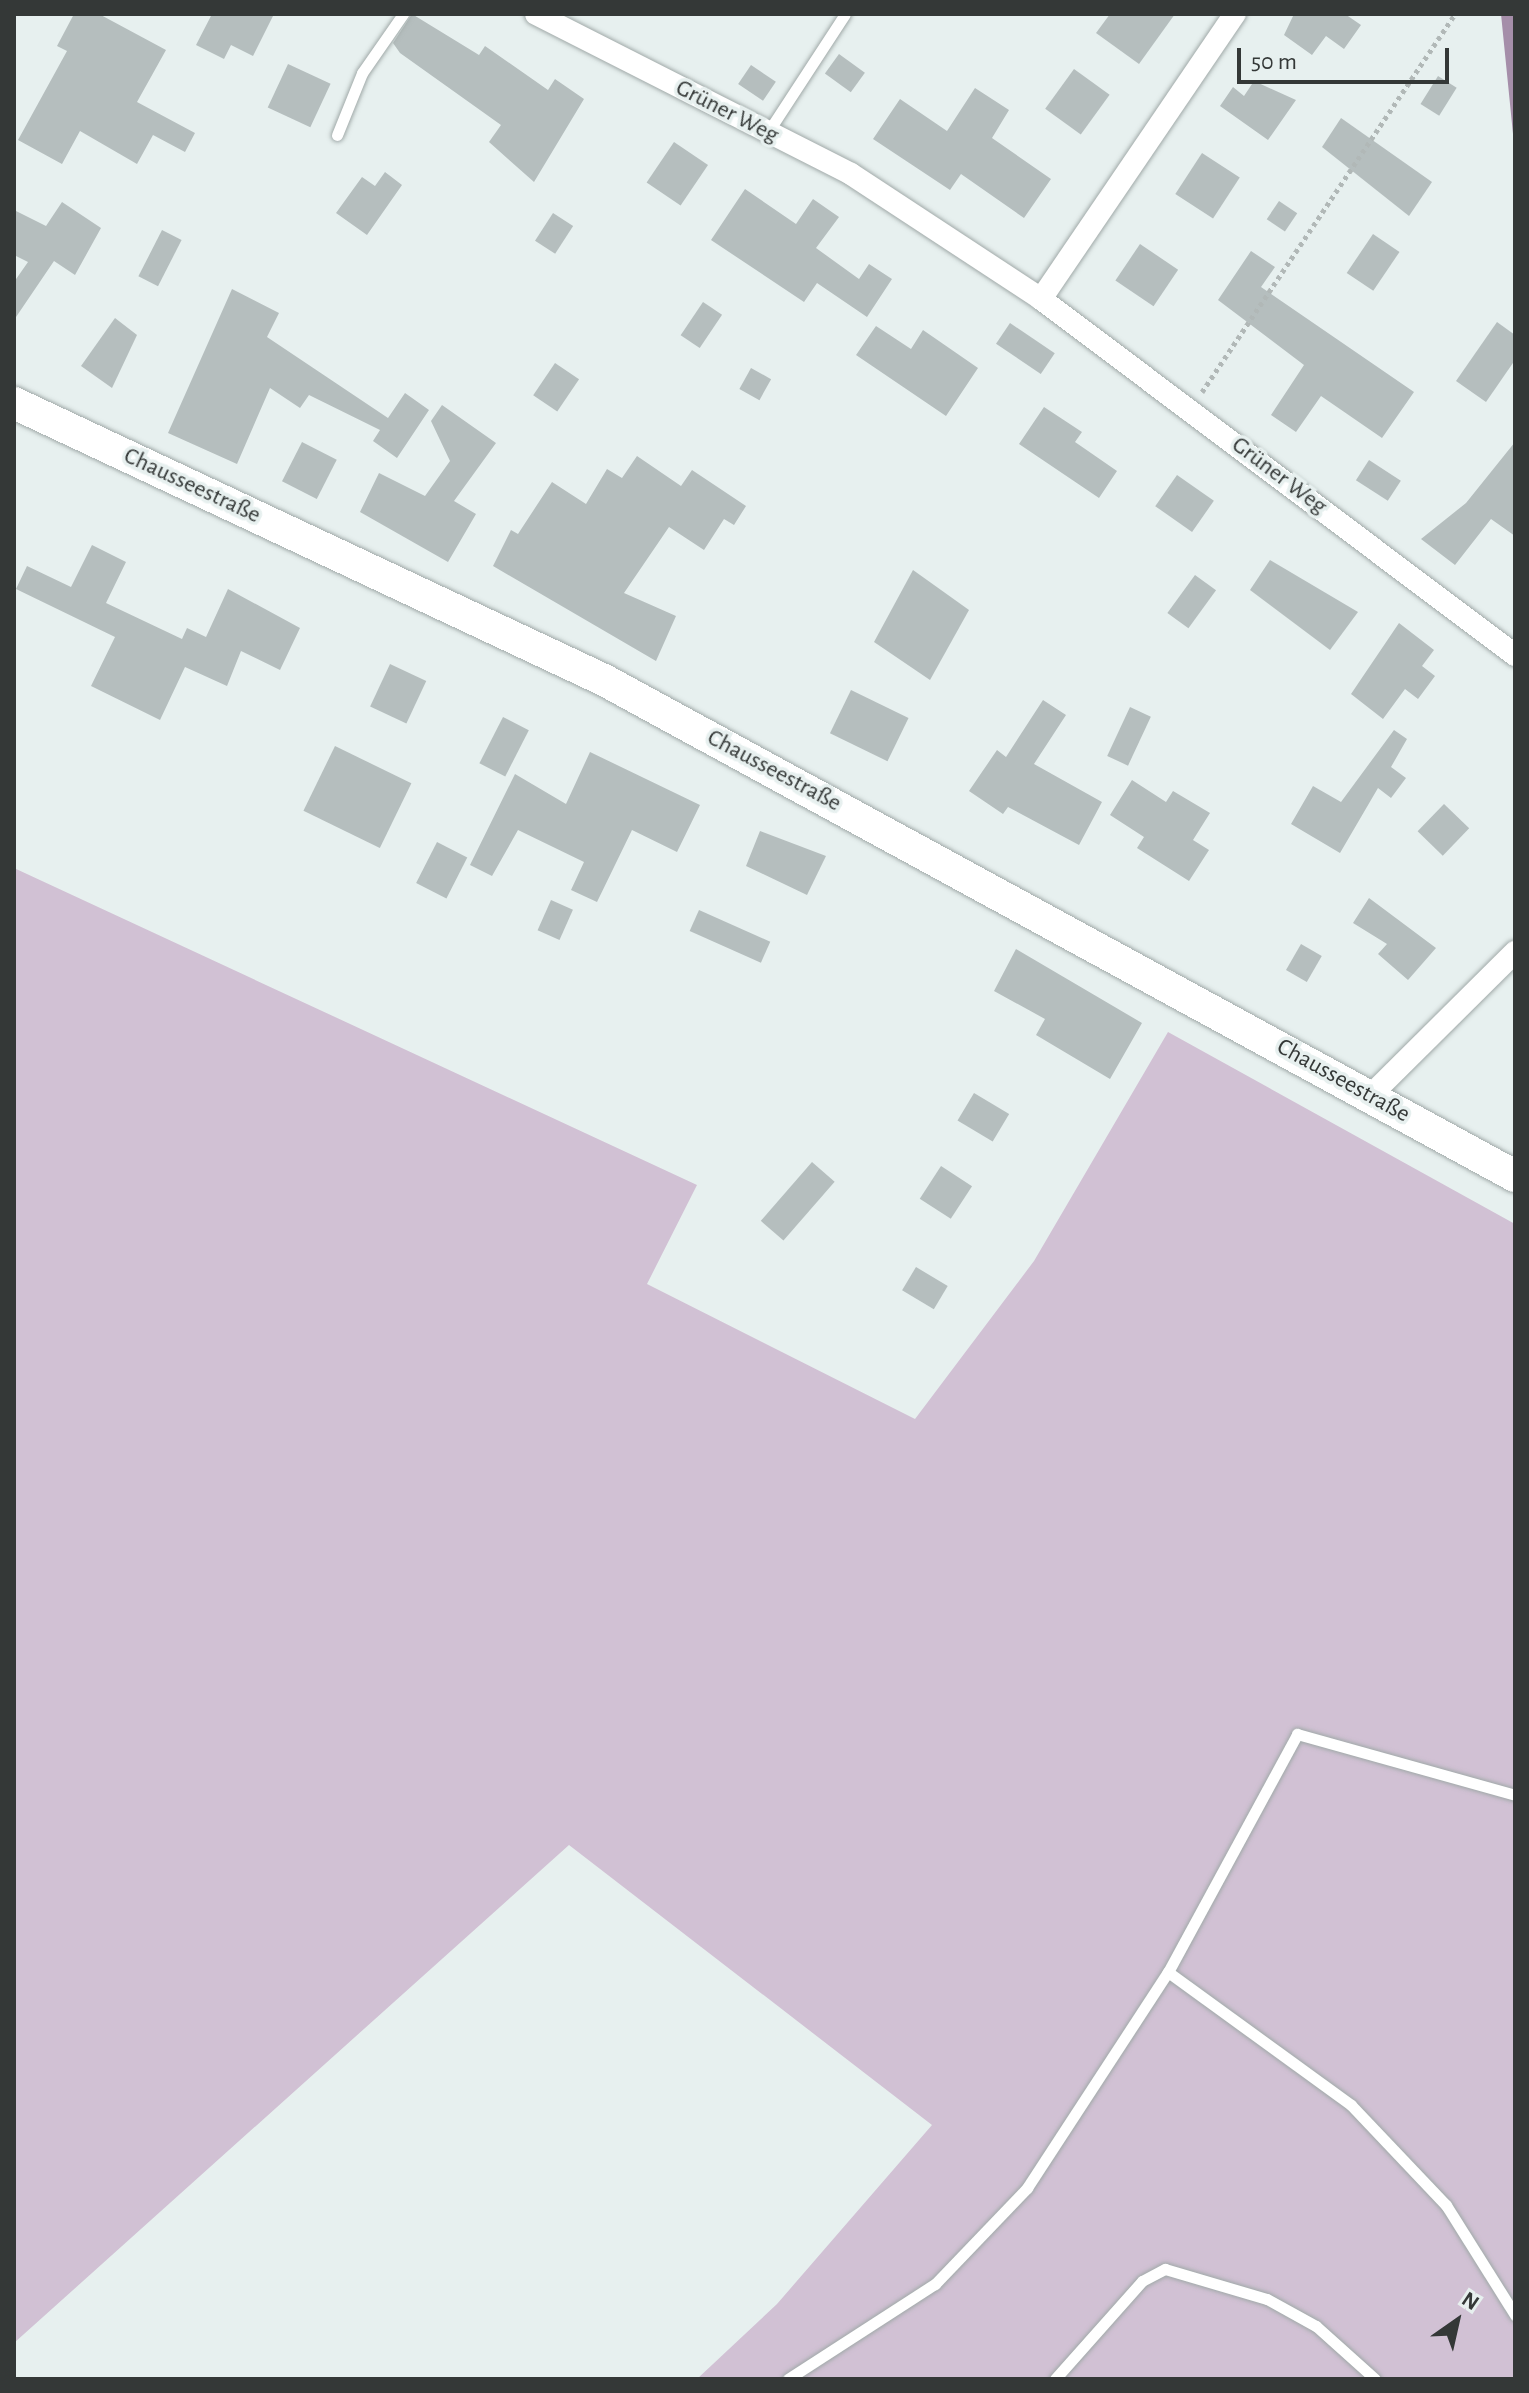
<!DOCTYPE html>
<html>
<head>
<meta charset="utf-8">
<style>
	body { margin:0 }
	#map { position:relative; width:1529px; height:2393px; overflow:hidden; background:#e7f0ef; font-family:"Alegreya Sans",sans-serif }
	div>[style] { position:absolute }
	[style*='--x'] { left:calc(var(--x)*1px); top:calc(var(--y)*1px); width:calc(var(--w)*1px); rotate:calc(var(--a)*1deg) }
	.green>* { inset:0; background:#d1c1d4 }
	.water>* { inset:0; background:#a58ea9 }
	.building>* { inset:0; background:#b5bebe; transform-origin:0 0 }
	.path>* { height:5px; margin-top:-2.5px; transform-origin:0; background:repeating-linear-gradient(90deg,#b1b8b7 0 4px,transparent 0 8px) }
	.roads { filter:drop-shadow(0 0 2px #a0a9a8) drop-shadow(0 0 2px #a0a9a8) }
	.service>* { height:11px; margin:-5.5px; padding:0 5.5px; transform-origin:5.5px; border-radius:5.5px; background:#fff }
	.minor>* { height:22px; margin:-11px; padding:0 11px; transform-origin:11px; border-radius:11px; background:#fff }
	.secondary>* { height:32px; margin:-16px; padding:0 16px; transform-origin:16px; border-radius:16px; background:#fff }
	span { translate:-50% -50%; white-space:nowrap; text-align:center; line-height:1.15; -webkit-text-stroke:7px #e7f0ef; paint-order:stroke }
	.street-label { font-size:24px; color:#343837 }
	.frame { position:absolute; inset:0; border:16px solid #343837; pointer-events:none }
	.north { position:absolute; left:1417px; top:2281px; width:80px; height:80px; -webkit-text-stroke:6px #e7f0ef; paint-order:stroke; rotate:34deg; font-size:22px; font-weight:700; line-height:32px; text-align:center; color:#343837 }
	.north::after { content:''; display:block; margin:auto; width:28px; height:36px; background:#343837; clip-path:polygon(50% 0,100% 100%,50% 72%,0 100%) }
	.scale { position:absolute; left:1237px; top:48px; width:212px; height:36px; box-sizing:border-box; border:4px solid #343837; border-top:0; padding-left:10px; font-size:24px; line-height:28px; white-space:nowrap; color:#343837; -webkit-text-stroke:6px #e7f0ef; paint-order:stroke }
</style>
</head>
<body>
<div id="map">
	<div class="green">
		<i style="clip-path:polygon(14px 868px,697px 1185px,647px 1284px,915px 1419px,1034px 1261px,1168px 1032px,1515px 1224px,1515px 2379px,697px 2379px,777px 2304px,932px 2125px,569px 1845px,14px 2343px)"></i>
	</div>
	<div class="water">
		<i style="clip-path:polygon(1501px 14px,1515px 14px,1515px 252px,1515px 154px)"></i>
	</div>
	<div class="building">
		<i style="clip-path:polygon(74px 14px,99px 14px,166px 50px,137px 102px,195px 133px,185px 152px,153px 135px,137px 164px,80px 131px,62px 164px,18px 140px,67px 51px,57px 46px)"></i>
		<i style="clip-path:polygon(212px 14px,274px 14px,253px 56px,231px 45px,224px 59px,196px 45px)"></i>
		<i style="clip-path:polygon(412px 14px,479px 55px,485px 46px,548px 90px,555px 79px,584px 99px,534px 182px,489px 142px,501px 125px,400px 53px,393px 43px)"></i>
		<i style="clip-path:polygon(1110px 14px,1175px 14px,1139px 64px,1096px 33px)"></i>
		<i style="clip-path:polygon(1294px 14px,1345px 14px,1361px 25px,1344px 49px,1326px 36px,1312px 55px,1284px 35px)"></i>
		<i style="left:839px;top:54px;width:32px;height:24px;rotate:36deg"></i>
		<i style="left:288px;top:64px;width:47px;height:48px;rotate:25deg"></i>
		<i style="left:751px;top:65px;width:30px;height:23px;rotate:34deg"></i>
		<i style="left:1074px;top:69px;width:44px;height:49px;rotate:36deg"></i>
		<i style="left:1438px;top:76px;width:22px;height:33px;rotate:32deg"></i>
		<i style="clip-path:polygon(1254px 81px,1296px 100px,1268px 140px,1220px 106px,1233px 87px,1244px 96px)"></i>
		<i style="clip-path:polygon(975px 88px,1009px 110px,992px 138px,1051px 179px,1024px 218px,961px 174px,950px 190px,873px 139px,900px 99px,947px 131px)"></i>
		<i style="clip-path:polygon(1341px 118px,1432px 182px,1409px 216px,1322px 147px)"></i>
		<i style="left:674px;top:142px;width:41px;height:49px;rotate:34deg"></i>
		<i style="left:1202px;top:153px;width:45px;height:49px;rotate:33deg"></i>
		<i style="clip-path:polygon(385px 172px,402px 185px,367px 235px,336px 213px,362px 177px,375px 186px)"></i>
		<i style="clip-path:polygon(745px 189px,796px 224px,813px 199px,839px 217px,816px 248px,859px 279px,869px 264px,892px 279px,867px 317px,817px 283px,804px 302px,711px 240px)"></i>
		<i style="left:1279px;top:201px;width:22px;height:22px;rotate:34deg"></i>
		<i style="clip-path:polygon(62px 202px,101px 228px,75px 275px,54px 261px,14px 320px,14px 282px,28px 262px,14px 255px,14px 210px,46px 226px)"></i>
		<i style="left:553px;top:213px;width:24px;height:33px;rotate:33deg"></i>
		<i style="left:162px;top:230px;width:22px;height:52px;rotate:27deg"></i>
		<i style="left:1373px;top:234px;width:32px;height:47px;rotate:34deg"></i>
		<i style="left:1140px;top:244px;width:46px;height:44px;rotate:34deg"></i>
		<i style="clip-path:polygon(1251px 251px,1275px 267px,1261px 287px,1414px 392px,1382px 438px,1321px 396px,1296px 432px,1271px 415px,1304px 365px,1218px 300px)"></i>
		<i style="clip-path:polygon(232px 289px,279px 313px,267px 337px,388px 418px,405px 393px,429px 410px,397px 458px,373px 441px,380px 430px,309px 395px,300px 408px,270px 388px,237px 464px,168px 433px)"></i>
		<i style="left:703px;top:302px;width:23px;height:40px;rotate:34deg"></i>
		<i style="clip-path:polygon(115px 318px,137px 335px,112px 388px,81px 366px)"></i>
		<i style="clip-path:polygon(1497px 322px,1515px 335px,1515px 360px,1486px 402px,1456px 381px)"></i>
		<i style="left:1010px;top:323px;width:54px;height:25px;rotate:34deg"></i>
		<i style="clip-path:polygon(876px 326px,911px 349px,923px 330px,978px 368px,946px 416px,856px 355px)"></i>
		<i style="left:555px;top:363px;width:29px;height:39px;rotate:34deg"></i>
		<i style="left:751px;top:368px;width:23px;height:24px;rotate:29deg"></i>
		<i style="clip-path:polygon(442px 405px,496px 443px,454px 501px,476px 514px,448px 562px,360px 512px,379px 473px,425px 496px,450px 461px,431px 421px)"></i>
		<i style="clip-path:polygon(1044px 407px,1082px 432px,1075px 442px,1117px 471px,1099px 498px,1019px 444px)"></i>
		<i style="left:302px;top:442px;width:39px;height:44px;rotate:27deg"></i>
		<i style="clip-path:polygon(1515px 442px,1515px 536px,1491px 519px,1455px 565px,1421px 539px,1466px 503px)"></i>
		<i style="clip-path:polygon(637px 456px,681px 486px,692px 470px,746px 506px,734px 525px,724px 519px,704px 550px,669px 527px,624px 593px,676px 616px,656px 661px,493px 566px,511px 530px,518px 534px,552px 482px,586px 504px,607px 469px,622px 478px)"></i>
		<i style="left:1369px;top:460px;width:38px;height:24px;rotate:33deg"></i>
		<i style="left:1177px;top:475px;width:45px;height:38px;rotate:35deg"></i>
		<i style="clip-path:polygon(92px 545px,126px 562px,106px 603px,182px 639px,187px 628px,206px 637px,228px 589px,300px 628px,280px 670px,241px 651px,227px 686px,185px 667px,160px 720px,91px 686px,115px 637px,16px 589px,27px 566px,71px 587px)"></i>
		<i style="clip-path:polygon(1270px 560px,1358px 612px,1330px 650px,1250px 590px)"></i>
		<i style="clip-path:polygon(913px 570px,969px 610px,930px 680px,874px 642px)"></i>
		<i style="left:1195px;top:575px;width:26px;height:47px;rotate:36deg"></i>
		<i style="clip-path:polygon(1399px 623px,1434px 650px,1422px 666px,1435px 676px,1418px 699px,1405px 689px,1383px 719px,1351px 694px)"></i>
		<i style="left:390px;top:664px;width:40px;height:47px;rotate:25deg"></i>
		<i style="left:851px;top:690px;width:64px;height:48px;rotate:26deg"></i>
		<i style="clip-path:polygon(1043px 700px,1066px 715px,1034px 764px,1102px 802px,1079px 845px,1008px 807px,1003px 814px,969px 791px,997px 750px,1006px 757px)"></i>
		<i style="left:1130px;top:707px;width:23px;height:54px;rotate:25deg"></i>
		<i style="left:503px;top:717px;width:29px;height:52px;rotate:27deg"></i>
		<i style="clip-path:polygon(1394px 730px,1407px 739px,1391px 767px,1406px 778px,1391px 798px,1378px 788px,1340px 853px,1291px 824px,1313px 786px,1341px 802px)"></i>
		<i style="left:335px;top:746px;width:85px;height:72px;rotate:26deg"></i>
		<i style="clip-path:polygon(590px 752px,700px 805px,677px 852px,632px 830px,597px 902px,571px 890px,584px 862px,518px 830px,492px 876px,470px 865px,515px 774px,566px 804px)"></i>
		<i style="clip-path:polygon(1132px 780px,1166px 802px,1173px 791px,1210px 813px,1193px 840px,1209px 850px,1189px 881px,1137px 848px,1144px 837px,1110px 815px)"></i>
		<i style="left:1444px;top:804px;width:35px;height:38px;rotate:44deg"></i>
		<i style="clip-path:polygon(760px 831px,826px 856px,807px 895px,746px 866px)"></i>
		<i style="left:437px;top:842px;width:34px;height:46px;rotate:27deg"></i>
		<i style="clip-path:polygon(1369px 898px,1436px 948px,1408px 980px,1378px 954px,1387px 944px,1353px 923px)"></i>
		<i style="left:551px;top:900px;width:24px;height:33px;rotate:24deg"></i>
		<i style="left:699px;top:910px;width:78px;height:23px;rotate:24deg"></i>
		<i style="left:1301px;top:944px;width:24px;height:30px;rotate:30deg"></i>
		<i style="clip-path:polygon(1016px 949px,1142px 1023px,1110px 1079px,1036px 1035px,1045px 1019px,994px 991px)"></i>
		<i style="left:974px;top:1093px;width:41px;height:32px;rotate:31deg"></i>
		<i style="left:812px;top:1162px;width:30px;height:78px;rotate:41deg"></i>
		<i style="left:941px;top:1166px;width:37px;height:39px;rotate:33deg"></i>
		<i style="left:916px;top:1267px;width:37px;height:27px;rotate:31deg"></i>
	</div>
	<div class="path">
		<i style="--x:1202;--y:392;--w:455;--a:-56.2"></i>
	</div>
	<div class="roads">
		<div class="service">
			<i style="--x:768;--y:132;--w:141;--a:-56.9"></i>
			<i style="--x:337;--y:135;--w:67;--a:-68"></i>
			<i style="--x:362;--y:73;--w:72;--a:-55.2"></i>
			<i style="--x:1168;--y:1972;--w:226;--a:36"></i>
			<i style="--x:1351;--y:2105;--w:138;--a:46.5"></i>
			<i style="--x:1446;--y:2205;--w:130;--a:57.9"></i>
			<i style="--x:788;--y:2379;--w:175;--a:-32.9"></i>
			<i style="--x:935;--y:2284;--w:133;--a:-46.2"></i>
			<i style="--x:1027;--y:2188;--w:258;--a:-56.9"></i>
			<i style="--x:1168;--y:1972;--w:271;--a:-61.5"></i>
			<i style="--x:1297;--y:1734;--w:226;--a:15.6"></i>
			<i style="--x:1055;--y:2379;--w:131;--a:-48.4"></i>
			<i style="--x:1142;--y:2281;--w:26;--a:-28"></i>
			<i style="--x:1165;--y:2269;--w:106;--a:16.4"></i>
			<i style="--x:1267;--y:2299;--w:56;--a:28.9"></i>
			<i style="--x:1316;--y:2326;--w:79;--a:41.9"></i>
		</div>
		<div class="minor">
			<i style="--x:536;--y:14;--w:353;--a:26.9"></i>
			<i style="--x:851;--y:174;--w:227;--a:33.3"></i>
			<i style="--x:1041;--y:299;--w:593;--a:36.91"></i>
			<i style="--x:1041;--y:299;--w:345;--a:-55.8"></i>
			<i style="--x:1369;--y:1097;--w:206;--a:-44.8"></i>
		</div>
		<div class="secondary">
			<i style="--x:14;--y:403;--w:652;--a:25.15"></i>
			<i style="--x:604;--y:680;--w:1037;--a:28.57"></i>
		</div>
	</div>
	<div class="street-label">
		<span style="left:727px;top:112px;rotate:27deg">Grüner Weg</span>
		<span style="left:1279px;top:476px;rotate:37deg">Grüner Weg</span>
		<span style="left:192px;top:486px;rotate:25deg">Chausseestraße</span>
		<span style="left:774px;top:771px;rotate:28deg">Chausseestraße</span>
		<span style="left:1343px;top:1081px;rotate:29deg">Chausseestraße</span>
	</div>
	<div class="frame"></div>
	<div class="north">N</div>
	<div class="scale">50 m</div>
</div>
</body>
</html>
